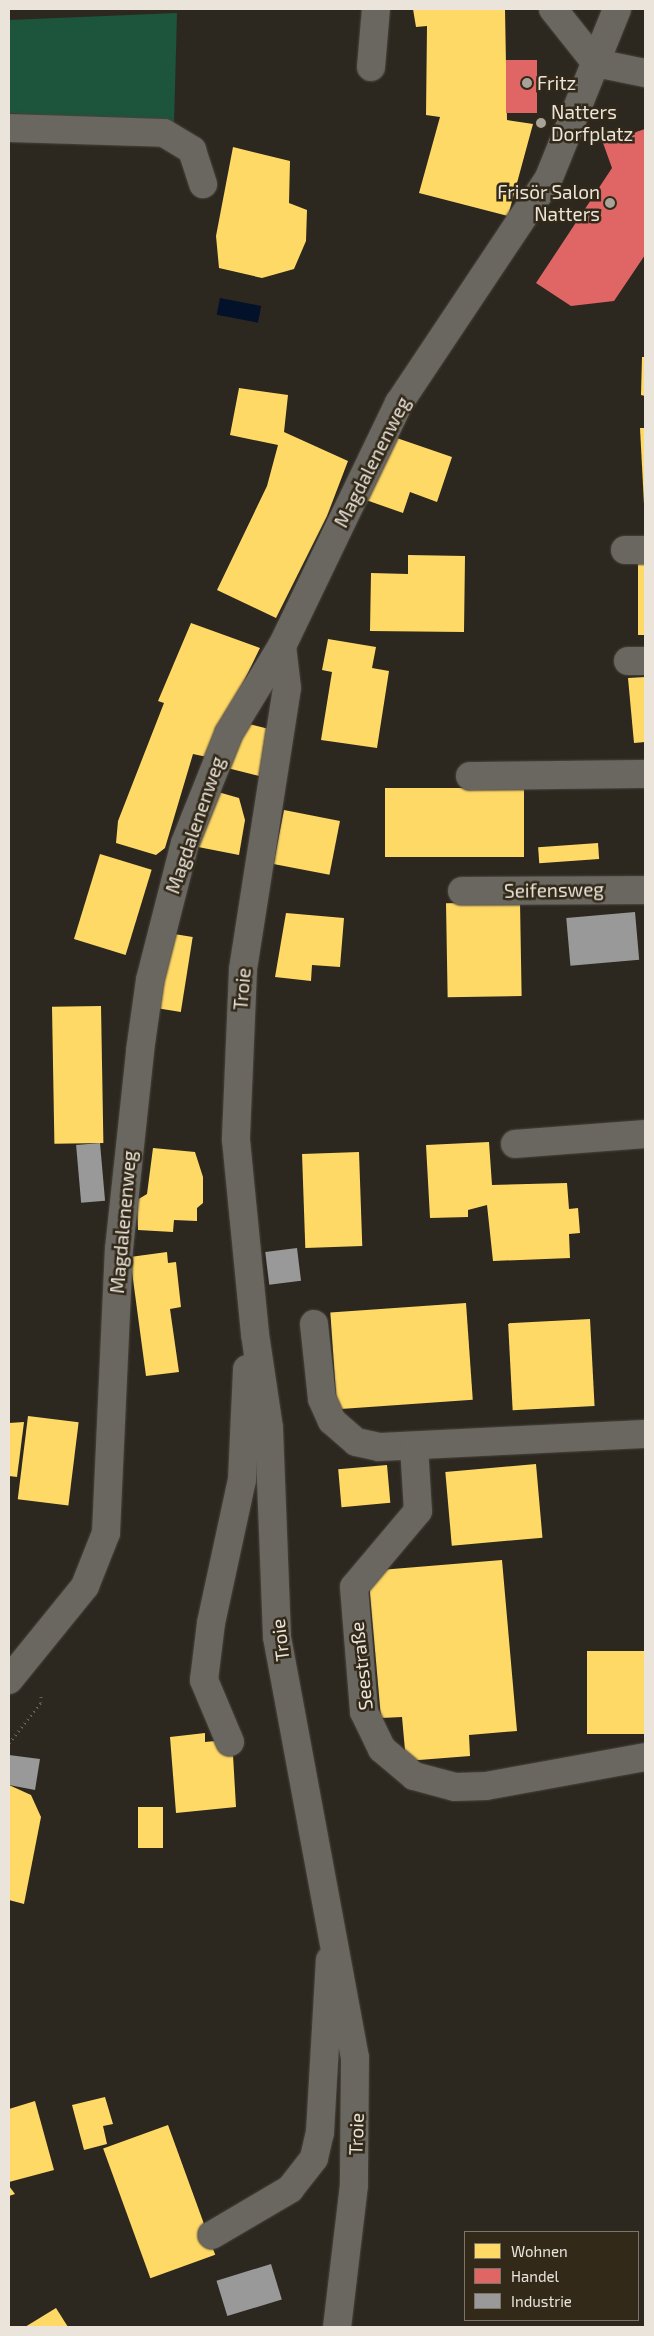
<!DOCTYPE html>
<html>
<head>
<meta charset="utf-8">
<style>
	body { margin:0 }
	#map { position:relative; width:654px; height:2336px; overflow:hidden; background:#2c281f; font-family:"Exo 2",sans-serif }
	div>[style] { position:absolute }
	[style*='--x'] { left:calc(var(--x)*1px); top:calc(var(--y)*1px); width:calc(var(--w)*1px); rotate:calc(var(--a)*1deg) }
	.green>* { inset:0; background:#1d543c }
	.water>* { inset:0; background:#04112a; transform-origin:0 0 }
	.homes>* { inset:0; background:#ffd966; transform-origin:0 0 }
	.shops>* { inset:0; background:#e06666; transform-origin:0 0 }
	.industry>* { inset:0; background:#999; transform-origin:0 0 }
	.path>* { height:3px; margin-top:-1.5px; transform-origin:0; background:repeating-linear-gradient(90deg,#65625b 0 1px,transparent 0 5px) }
	.roads { filter:drop-shadow(0 0 1px #47433c) drop-shadow(0 0 1px #47433c) }
	.minor>* { height:28px; margin:-14px; padding:0 14px; transform-origin:14px; border-radius:14px; background:#6a6660 }
	.dots>* { width:14px; height:14px; translate:-50% -50%; box-sizing:border-box; border:2px solid #322919; border-radius:50% }
	span { translate:-50% -50%; white-space:nowrap; text-align:center; line-height:1.15; -webkit-text-stroke:5px #322919; paint-order:stroke }
	.poi-label { font-size:19px; color:#eae4db }
	.left { translate:0 -50%; text-align:left }
	.right { translate:-100% -50%; text-align:right }
	.street-label { font-size:19px; color:#eae4db }
	.frame { position:absolute; inset:0; border:10px solid #eae4db; pointer-events:none }
	.legend { position:absolute; left:464px; top:2231px; width:175px; height:90px; box-sizing:border-box; background:#322919; border:1px solid #7c7467; margin:0; padding:6px 9px; list-style:none; font-size:15px; color:#eae4db }
	.legend li { display:flex; align-items:center; gap:10px; height:25px }
	.legend b { width:25px; border:1px solid #7c7467 }
</style>
</head>
<body>
<div id="map">
	<div class="green">
		<i style="clip-path:polygon(177px 13px,174px 124px,9px 113px,9px 20px)"></i>
	</div>
	<div class="water">
		<i style="left:220px;top:298px;width:42px;height:17px;rotate:11deg"></i>
	</div>
	<div class="homes">
		<i style="clip-path:polygon(413px 9px,505px 9px,507px 120px,533px 124px,508px 216px,419px 193px,440px 117px,426px 115px,427px 26px,416px 27px)"></i>
		<i style="clip-path:polygon(233px 147px,290px 161px,289px 203px,307px 210px,306px 241px,294px 269px,262px 278px,219px 268px,216px 236px)"></i>
		<i style="clip-path:polygon(642px 357px,645px 357px,645px 396px,641px 395px)"></i>
		<i style="clip-path:polygon(239px 388px,288px 395px,284px 432px,348px 461px,327px 516px,276px 618px,217px 590px,267px 486px,278px 445px,230px 435px)"></i>
		<i style="clip-path:polygon(640px 428px,645px 428px,645px 504px,644px 504px)"></i>
		<i style="clip-path:polygon(388px 435px,452px 457px,437px 502px,410px 492px,403px 513px,366px 500px)"></i>
		<i style="clip-path:polygon(408px 555px,465px 556px,464px 632px,370px 631px,371px 573px,408px 574px)"></i>
		<i style="left:638px;top:561px;width:7px;height:74px"></i>
		<i style="clip-path:polygon(191px 623px,260px 648px,207px 757px,193px 754px,165px 848px,156px 855px,116px 843px,118px 821px,164px 703px,158px 701px)"></i>
		<i style="clip-path:polygon(328px 639px,376px 647px,372px 668px,389px 671px,377px 748px,321px 740px,332px 672px,322px 670px)"></i>
		<i style="clip-path:polygon(645px 677px,645px 742px,634px 743px,628px 678px)"></i>
		<i style="left:241px;top:722px;width:32px;height:48px;rotate:14deg"></i>
		<i style="left:385px;top:788px;width:139px;height:69px"></i>
		<i style="clip-path:polygon(211px 790px,239px 798px,245px 820px,239px 855px,193px 846px)"></i>
		<i style="left:284px;top:810px;width:57px;height:55px;rotate:11deg"></i>
		<i style="left:598px;top:843px;width:16px;height:60px;rotate:86deg"></i>
		<i style="left:100px;top:854px;width:54px;height:89px;rotate:17deg"></i>
		<i style="left:520px;top:902px;width:94px;height:74px;rotate:89deg"></i>
		<i style="clip-path:polygon(286px 913px,344px 918px,340px 967px,312px 965px,311px 981px,275px 977px)"></i>
		<i style="left:168px;top:933px;width:25px;height:76px;rotate:9deg"></i>
		<i style="left:101px;top:1006px;width:137px;height:49px;rotate:89deg"></i>
		<i style="clip-path:polygon(489px 1142px,492px 1185px,567px 1183px,569px 1209px,578px 1208px,580px 1233px,569px 1234px,570px 1258px,493px 1261px,487px 1205px,468px 1210px,468px 1217px,430px 1218px,426px 1145px)"></i>
		<i style="clip-path:polygon(153px 1148px,195px 1152px,203px 1177px,203px 1203px,197px 1208px,197px 1221px,174px 1220px,173px 1232px,138px 1230px,137px 1200px,147px 1194px)"></i>
		<i style="left:359px;top:1152px;width:94px;height:57px;rotate:88deg"></i>
		<i style="clip-path:polygon(167px 1252px,168px 1263px,176px 1262px,181px 1307px,170px 1309px,179px 1372px,146px 1376px,130px 1257px)"></i>
		<i style="left:466px;top:1303px;width:97px;height:136px;rotate:86deg"></i>
		<i style="left:590px;top:1319px;width:87px;height:82px;rotate:87deg"></i>
		<i style="left:28px;top:1416px;width:51px;height:84px;rotate:7deg"></i>
		<i style="clip-path:polygon(24px 1422px,17px 1477px,9px 1476px,9px 1423px)"></i>
		<i style="left:536px;top:1464px;width:74px;height:91px;rotate:85deg"></i>
		<i style="left:387px;top:1465px;width:38px;height:49px;rotate:85deg"></i>
		<i style="clip-path:polygon(502px 1560px,517px 1731px,469px 1735px,470px 1756px,406px 1761px,402px 1717px,381px 1718px,368px 1571px)"></i>
		<i style="left:645px;top:1651px;width:83px;height:58px;rotate:90deg"></i>
		<i style="clip-path:polygon(205px 1733px,205px 1742px,226px 1740px,233px 1755px,236px 1807px,176px 1813px,170px 1737px)"></i>
		<i style="clip-path:polygon(9px 1785px,31px 1795px,41px 1817px,24px 1904px,9px 1900px)"></i>
		<i style="left:138px;top:1807px;width:25px;height:41px"></i>
		<i style="clip-path:polygon(105px 2097px,113px 2124px,103px 2126px,107px 2144px,84px 2150px,72px 2105px)"></i>
		<i style="clip-path:polygon(35px 2101px,54px 2170px,9px 2182px,9px 2109px)"></i>
		<i style="left:168px;top:2125px;width:138px;height:69px;rotate:70deg"></i>
		<i style="clip-path:polygon(9px 2186px,15px 2194px,9px 2196px)"></i>
		<i style="clip-path:polygon(56px 2308px,68px 2327px,25px 2327px)"></i>
	</div>
	<div class="shops">
		<i style="left:506px;top:60px;width:31px;height:53px"></i>
		<i style="clip-path:polygon(645px 129px,645px 255px,614px 301px,571px 306px,536px 283px,612px 168px,603px 143px)"></i>
	</div>
	<div class="industry">
		<i style="left:635px;top:912px;width:48px;height:69px;rotate:85deg"></i>
		<i style="left:100px;top:1143px;width:58px;height:24px;rotate:85deg"></i>
		<i style="left:297px;top:1248px;width:33px;height:32px;rotate:83deg"></i>
		<i style="clip-path:polygon(9px 1755px,40px 1759px,35px 1790px,9px 1785px)"></i>
		<i style="left:271px;top:2264px;width:37px;height:57px;rotate:73deg"></i>
	</div>
	<div class="path">
		<i style="--x:9;--y:1743;--w:52;--a:-52"></i>
		<i style="--x:41;--y:1702;--w:7;--a:-90"></i>
	</div>
	<div class="roads">
		<div class="minor">
			<i style="--x:553;--y:9;--w:69;--a:51.5"></i>
			<i style="--x:596;--y:63;--w:50;--a:11.5"></i>
			<i style="--x:371;--y:67;--w:58;--a:-85.1"></i>
			<i style="--x:9;--y:128;--w:155;--a:1.8"></i>
			<i style="--x:164;--y:133;--w:33;--a:31"></i>
			<i style="--x:192;--y:150;--w:36;--a:72"></i>
			<i style="--x:625;--y:550;--w:20;--a:0"></i>
			<i style="--x:282;--y:646;--w:42;--a:83.2"></i>
			<i style="--x:287;--y:688;--w:285;--a:98.9"></i>
			<i style="--x:243;--y:970;--w:170;--a:92.4"></i>
			<i style="--x:236;--y:1140;--w:195;--a:84.4"></i>
			<i style="--x:255;--y:1334;--w:95;--a:81.5"></i>
			<i style="--x:269;--y:1428;--w:209;--a:87.8"></i>
			<i style="--x:277;--y:1637;--w:428;--a:79.5"></i>
			<i style="--x:355;--y:2058;--w:127;--a:90.5"></i>
			<i style="--x:354;--y:2185;--w:143;--a:96.8"></i>
			<i style="--x:628;--y:661;--w:17;--a:0"></i>
			<i style="--x:470;--y:776;--w:175;--a:-0.7"></i>
			<i style="--x:462;--y:891;--w:183;--a:-0.3"></i>
			<i style="--x:515;--y:1144;--w:130;--a:-4.4"></i>
			<i style="--x:314;--y:1324;--w:75;--a:83.9"></i>
			<i style="--x:322;--y:1399;--w:24;--a:66"></i>
			<i style="--x:332;--y:1421;--w:32;--a:41"></i>
			<i style="--x:356;--y:1442;--w:24;--a:12"></i>
			<i style="--x:379;--y:1447;--w:266;--a:-2.8"></i>
			<i style="--x:414;--y:1446;--w:65;--a:86.5"></i>
			<i style="--x:418;--y:1511;--w:99;--a:130.1"></i>
			<i style="--x:354;--y:1587;--w:125;--a:85.4"></i>
			<i style="--x:364;--y:1712;--w:41;--a:64.1"></i>
			<i style="--x:382;--y:1749;--w:42;--a:40.2"></i>
			<i style="--x:414;--y:1776;--w:42;--a:15"></i>
			<i style="--x:455;--y:1787;--w:31;--a:-2"></i>
			<i style="--x:486;--y:1786;--w:162;--a:-10.3"></i>
			<i style="--x:9;--y:1680;--w:121;--a:-51"></i>
			<i style="--x:85;--y:1586;--w:57;--a:-68.4"></i>
			<i style="--x:106;--y:1533;--w:284;--a:-87.4"></i>
			<i style="--x:119;--y:1249;--w:199;--a:-83.9"></i>
			<i style="--x:140;--y:1051;--w:72;--a:-82"></i>
			<i style="--x:150;--y:980;--w:141;--a:-75.7"></i>
			<i style="--x:185;--y:843;--w:118;--a:-68.2"></i>
			<i style="--x:229;--y:733;--w:102;--a:-58.7"></i>
			<i style="--x:282;--y:646;--w:270;--a:-64.3"></i>
			<i style="--x:399;--y:403;--w:268;--a:-56.3"></i>
			<i style="--x:548;--y:180;--w:184;--a:-68"></i>
			<i style="--x:230;--y:1742;--w:67;--a:-112.8"></i>
			<i style="--x:204;--y:1680;--w:57;--a:-83"></i>
			<i style="--x:211;--y:1623;--w:146;--a:-77.8"></i>
			<i style="--x:242;--y:1480;--w:111;--a:-87.4"></i>
			<i style="--x:212;--y:2235;--w:91;--a:-30.5"></i>
			<i style="--x:290;--y:2189;--w:39;--a:-52"></i>
			<i style="--x:314;--y:2158;--w:27;--a:-77"></i>
			<i style="--x:320;--y:2132;--w:172;--a:-86.7"></i>
		</div>
	</div>
	<div class="dots">
		<i style="left:527px;top:83px;background:#a8a299"></i>
		<i style="left:541px;top:123px;background:#a8a299"></i>
		<i style="left:610px;top:203px;background:#a8a299"></i>
	</div>
	<div class="poi-label">
		<span class="left" style="left:537px;top:83px">Fritz</span>
		<span class="left" style="left:551px;top:123px">Natters<br>Dorfplatz</span>
		<span class="right" style="left:600px;top:203px">Frisör Salon<br>Natters</span>
	</div>
	<div class="street-label">
		<span style="left:372px;top:462px;rotate:-63deg">Magdalenenweg</span>
		<span style="left:195px;top:825px;rotate:-71deg">Magdalenenweg</span>
		<span style="left:554px;top:890px;rotate:-1deg">Seifensweg</span>
		<span style="left:242px;top:989px;rotate:-85deg">Troie</span>
		<span style="left:123px;top:1222px;rotate:-85deg">Magdalenenweg</span>
		<span style="left:280px;top:1640px;rotate:-97deg">Troie</span>
		<span style="left:361px;top:1666px;rotate:-96deg">Seestraße</span>
		<span style="left:356px;top:2134px;rotate:-88deg">Troie</span>
	</div>
	<div class="frame"></div>
	<ul class="legend">
	<li><b style="height:14px;background:#ffd966"></b>Wohnen</li>
	<li><b style="height:14px;background:#e06666"></b>Handel</li>
	<li><b style="height:14px;background:#999"></b>Industrie</li>
	</ul>
</div>
</body>
</html>
